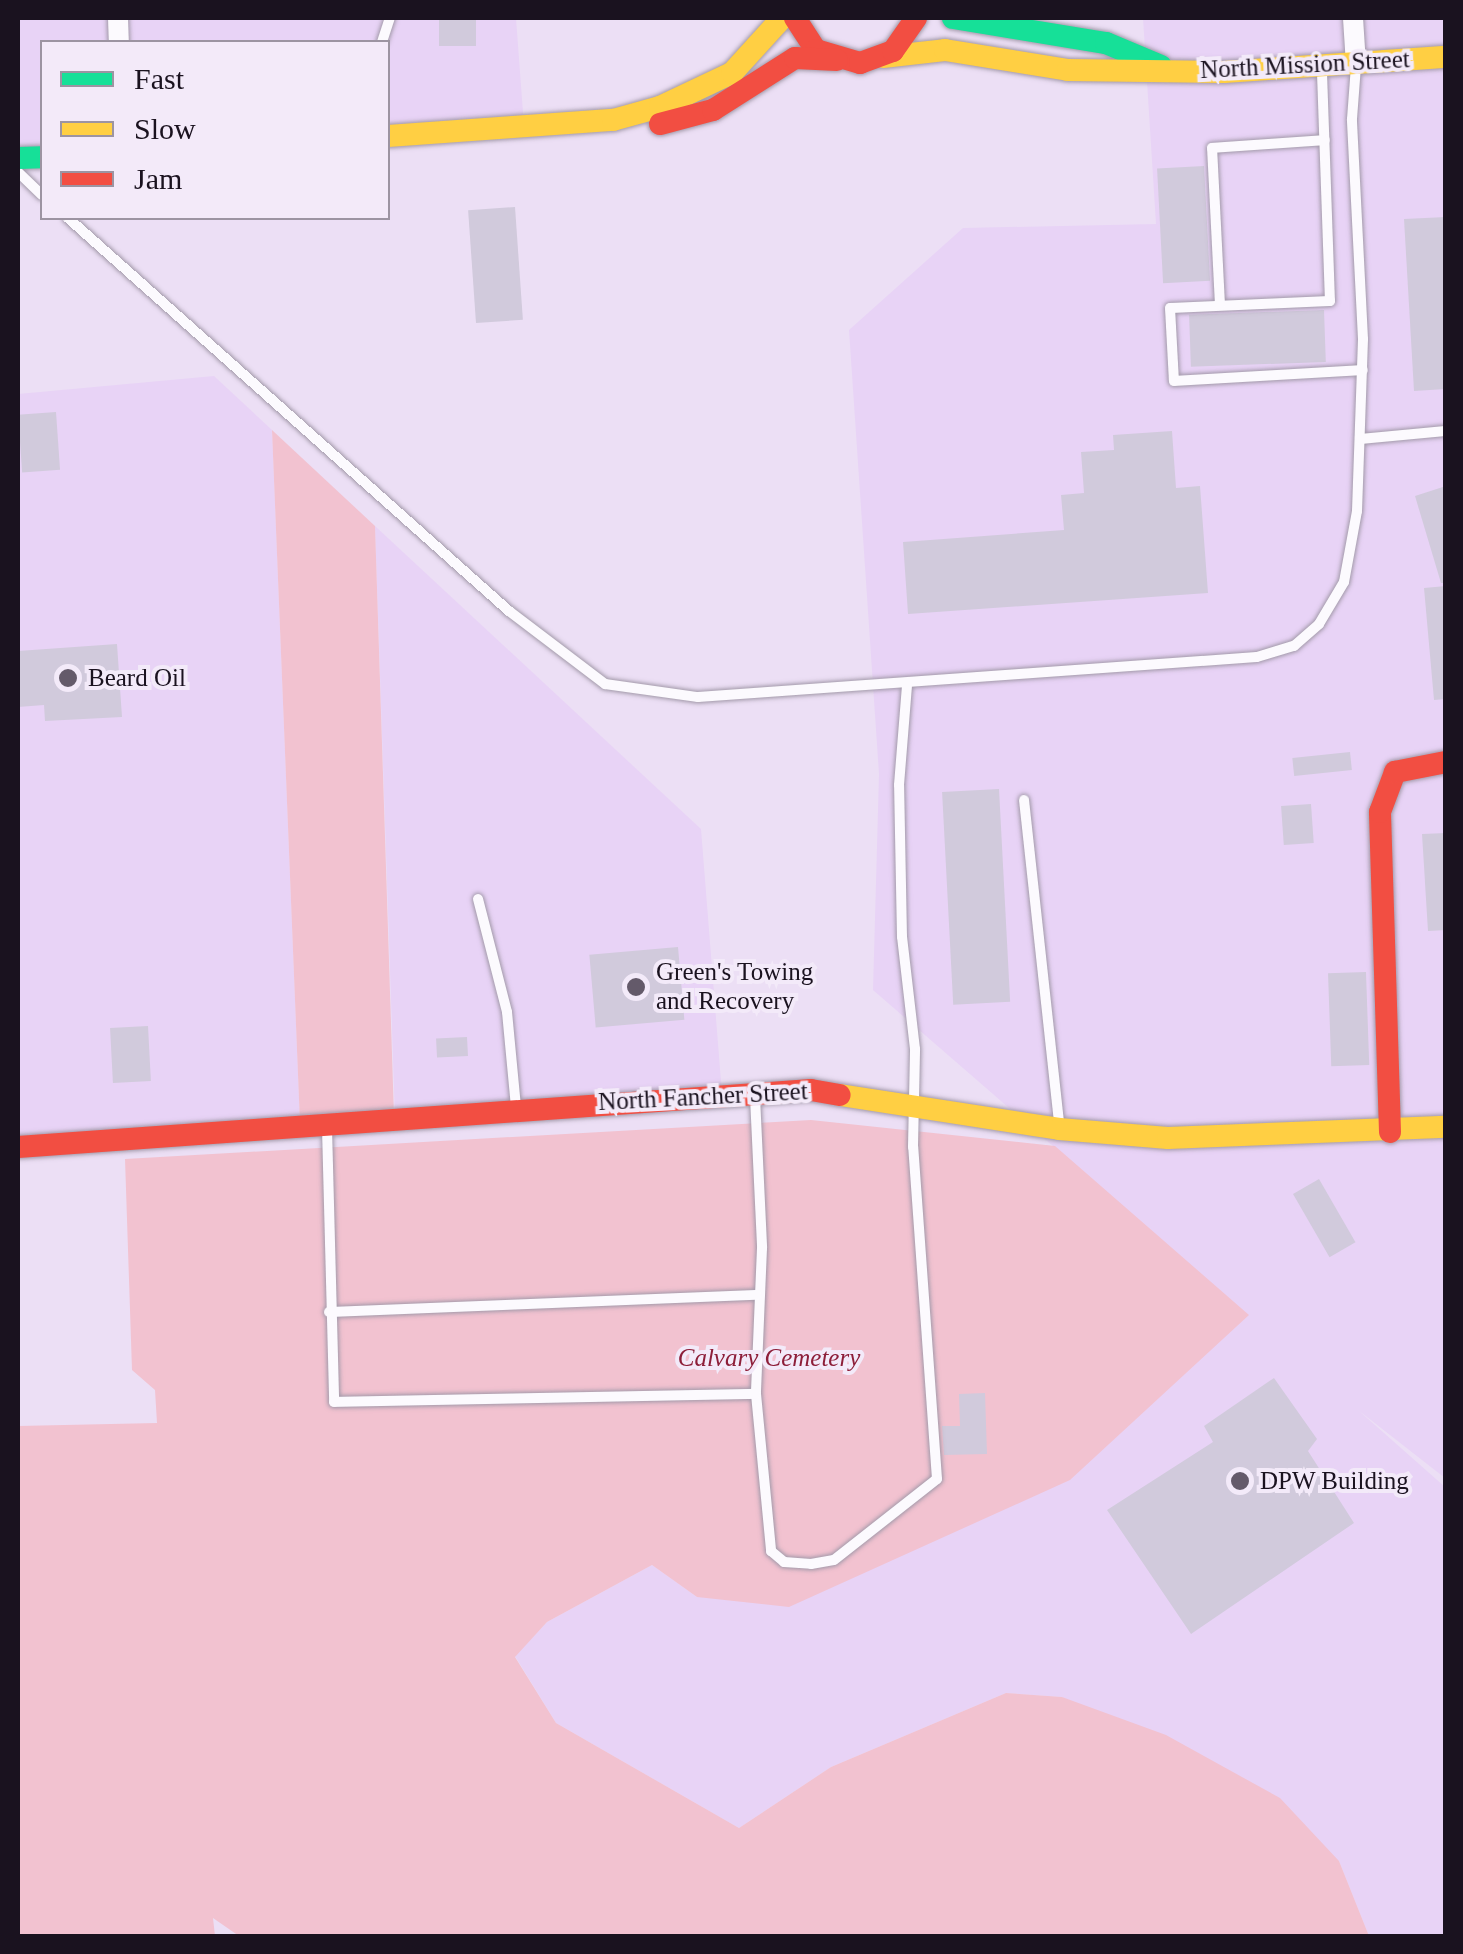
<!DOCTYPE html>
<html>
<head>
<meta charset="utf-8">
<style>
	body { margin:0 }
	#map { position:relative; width:1463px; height:1954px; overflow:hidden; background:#ecdff5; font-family:Georgia,serif }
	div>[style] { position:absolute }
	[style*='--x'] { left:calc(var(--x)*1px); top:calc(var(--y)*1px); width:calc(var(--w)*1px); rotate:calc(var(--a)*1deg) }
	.built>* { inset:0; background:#e8d3f6 }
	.green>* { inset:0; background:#f2c2d0 }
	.building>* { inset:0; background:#d1cadc; transform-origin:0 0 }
	.roads { filter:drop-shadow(0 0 2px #a39aaa) drop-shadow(0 0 2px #a39aaa) }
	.lane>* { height:10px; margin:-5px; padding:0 5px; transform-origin:5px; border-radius:5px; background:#fcfafe }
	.street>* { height:20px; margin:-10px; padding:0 10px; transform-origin:10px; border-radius:10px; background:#fcfafe }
	.fast>* { height:22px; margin:-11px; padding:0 11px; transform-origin:11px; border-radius:11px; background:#16e098 }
	.slow>* { height:22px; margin:-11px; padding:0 11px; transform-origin:11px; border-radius:11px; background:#ffcf43 }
	.jam>* { height:22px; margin:-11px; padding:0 11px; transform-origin:11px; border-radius:11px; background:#f24e42 }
	.dots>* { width:28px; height:28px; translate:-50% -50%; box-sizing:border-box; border:5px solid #f3eaf9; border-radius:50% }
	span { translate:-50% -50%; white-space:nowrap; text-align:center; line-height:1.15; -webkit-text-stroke:8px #f3eaf9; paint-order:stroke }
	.street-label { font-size:25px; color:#1a121f }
	.poi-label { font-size:25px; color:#1a121f }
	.left { translate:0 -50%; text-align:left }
	.park-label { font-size:25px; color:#8d1e39; font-style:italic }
	.frame { position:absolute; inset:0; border:20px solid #1a121f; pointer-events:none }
	.legend { position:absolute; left:40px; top:40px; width:350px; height:180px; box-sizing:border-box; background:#f3eaf9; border:2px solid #9c94a2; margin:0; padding:12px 18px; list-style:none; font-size:30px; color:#1a121f }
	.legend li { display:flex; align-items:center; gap:20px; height:50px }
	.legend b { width:50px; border:2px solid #9c94a2 }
</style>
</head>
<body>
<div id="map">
	<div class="built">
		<i style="clip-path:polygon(18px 18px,516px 18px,524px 126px,388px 132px,388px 42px,42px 42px,42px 156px,18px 158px)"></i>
		<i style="clip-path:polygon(1143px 18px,1445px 18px,1445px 1478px,1358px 1410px,1445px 1487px,1445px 1936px,1369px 1936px,1339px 1861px,1062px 1697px,1006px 1693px,831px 1767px,739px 1828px,556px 1723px,515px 1656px,547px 1622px,652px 1565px,697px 1597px,1248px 1315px,873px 990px,879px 774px,849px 330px,963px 228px,1156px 224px)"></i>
		<i style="clip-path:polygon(214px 376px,272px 430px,300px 1124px,18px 1143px,18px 394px)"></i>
		<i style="clip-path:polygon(375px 526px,701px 829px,722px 1094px,395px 1117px)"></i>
	</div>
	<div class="green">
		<i style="clip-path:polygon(272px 430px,375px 526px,394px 1117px,300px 1124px)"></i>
		<i style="clip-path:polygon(811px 1120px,1055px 1146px,1249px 1315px,1070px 1480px,789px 1607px,697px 1597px,652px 1565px,547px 1622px,515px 1657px,556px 1723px,739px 1828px,831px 1767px,1006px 1693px,1062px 1697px,1166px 1735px,1280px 1798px,1339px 1861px,1369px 1936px,239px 1936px,213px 1918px,215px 1936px,18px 1936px,18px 1426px,157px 1423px,155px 1390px,132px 1370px,125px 1159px)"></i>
	</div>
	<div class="building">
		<i style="left:439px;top:18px;width:37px;height:28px"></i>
		<i style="left:1204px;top:166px;width:115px;height:47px;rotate:87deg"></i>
		<i style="left:515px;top:207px;width:113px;height:47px;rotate:86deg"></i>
		<i style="clip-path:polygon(1446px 217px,1446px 389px,1414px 391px,1404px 219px)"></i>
		<i style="left:1324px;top:310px;width:52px;height:135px;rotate:88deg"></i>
		<i style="left:56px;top:412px;width:58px;height:38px;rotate:86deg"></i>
		<i style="clip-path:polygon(1172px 431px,1176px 488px,1200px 486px,1208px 593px,908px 614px,903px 542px,1064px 530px,1061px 495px,1084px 493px,1081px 452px,1114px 450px,1113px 435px)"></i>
		<i style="clip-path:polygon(1446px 486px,1446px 583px,1441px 583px,1415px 496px)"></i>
		<i style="clip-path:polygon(1446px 586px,1446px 699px,1434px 700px,1424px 588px)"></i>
		<i style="clip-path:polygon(117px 644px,122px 717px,45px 721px,44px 705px,18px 707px,18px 651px)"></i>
		<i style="left:1350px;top:752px;width:18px;height:58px;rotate:84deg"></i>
		<i style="left:999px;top:789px;width:213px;height:57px;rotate:87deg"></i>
		<i style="left:1311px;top:804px;width:39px;height:30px;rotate:86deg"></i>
		<i style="clip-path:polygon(1446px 833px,1446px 930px,1428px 931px,1422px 834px)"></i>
		<i style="left:678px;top:947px;width:73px;height:89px;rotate:85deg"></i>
		<i style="left:1366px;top:972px;width:93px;height:38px;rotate:88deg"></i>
		<i style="left:148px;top:1026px;width:55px;height:38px;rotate:87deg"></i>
		<i style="left:467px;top:1037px;width:19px;height:31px;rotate:87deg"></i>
		<i style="left:1319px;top:1179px;width:73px;height:30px;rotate:60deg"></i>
		<i style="clip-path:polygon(1274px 1378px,1317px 1439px,1308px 1451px,1354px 1523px,1191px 1634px,1107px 1510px,1213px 1442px,1204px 1426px)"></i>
		<i style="clip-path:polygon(985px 1393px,987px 1454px,944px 1455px,942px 1426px,960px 1426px,959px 1394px)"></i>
	</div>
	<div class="roads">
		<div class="lane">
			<i style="--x:382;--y:42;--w:25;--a:-72"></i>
			<i style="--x:1322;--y:73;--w:228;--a:88"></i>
			<i style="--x:1330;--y:301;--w:160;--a:177.5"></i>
			<i style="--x:1170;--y:308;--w:73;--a:86.9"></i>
			<i style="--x:1174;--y:381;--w:189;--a:-3.3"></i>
			<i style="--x:18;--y:172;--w:33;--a:44"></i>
			<i style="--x:68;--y:218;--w:591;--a:41.71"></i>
			<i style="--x:509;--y:611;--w:121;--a:37.2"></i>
			<i style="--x:605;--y:684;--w:94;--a:8"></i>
			<i style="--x:698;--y:697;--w:560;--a:-4.09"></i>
			<i style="--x:1257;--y:657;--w:39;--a:-17"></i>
			<i style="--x:1294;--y:646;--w:33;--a:-41"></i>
			<i style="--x:1319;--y:624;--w:49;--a:-59.2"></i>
			<i style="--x:1344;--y:582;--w:72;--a:-79.6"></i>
			<i style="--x:1357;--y:511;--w:172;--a:-88"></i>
			<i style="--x:1363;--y:339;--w:220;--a:-92.9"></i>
			<i style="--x:1352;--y:119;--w:53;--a:-85.7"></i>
			<i style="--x:1220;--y:305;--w:157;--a:-92.9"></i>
			<i style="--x:1212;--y:148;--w:113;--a:-4"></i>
			<i style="--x:1360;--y:439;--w:86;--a:-5.3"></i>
			<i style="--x:1024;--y:800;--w:325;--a:83.8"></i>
			<i style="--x:478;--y:899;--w:117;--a:75.6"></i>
			<i style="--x:507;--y:1012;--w:95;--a:84.6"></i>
			<i style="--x:755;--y:1097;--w:151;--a:87.3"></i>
			<i style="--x:762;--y:1248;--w:146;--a:92.4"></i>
			<i style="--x:756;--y:1394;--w:158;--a:84.5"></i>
			<i style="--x:771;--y:1551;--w:17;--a:40"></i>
			<i style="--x:784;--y:1562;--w:27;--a:4"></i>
			<i style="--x:811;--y:1564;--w:23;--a:-10"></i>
			<i style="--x:834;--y:1560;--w:131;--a:-38.2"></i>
			<i style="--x:937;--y:1479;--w:333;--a:-94.1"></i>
			<i style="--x:913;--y:1147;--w:98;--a:-88.8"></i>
			<i style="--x:915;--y:1049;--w:113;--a:-96.6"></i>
			<i style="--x:902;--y:937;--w:152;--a:-91.1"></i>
			<i style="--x:899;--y:785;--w:99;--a:-85.4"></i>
			<i style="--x:327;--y:1128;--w:274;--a:88.5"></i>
			<i style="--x:334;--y:1402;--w:422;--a:-1.1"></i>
			<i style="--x:329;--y:1312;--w:428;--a:-2.3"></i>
		</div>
		<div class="street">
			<i style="--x:118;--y:18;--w:24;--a:88"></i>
			<i style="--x:1353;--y:18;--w:47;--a:86.3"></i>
		</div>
		<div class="fast">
			<i style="--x:953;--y:18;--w:155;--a:9.3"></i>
			<i style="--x:1106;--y:43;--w:60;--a:22.7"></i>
			<i style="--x:18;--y:158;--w:24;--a:-2"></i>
		</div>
		<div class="slow">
			<i style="--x:883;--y:57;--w:62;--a:-6.4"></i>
			<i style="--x:945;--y:50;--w:125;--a:9.2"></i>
			<i style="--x:1068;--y:70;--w:156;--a:0.7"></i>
			<i style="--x:1224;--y:72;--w:223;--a:-3.9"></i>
			<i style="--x:388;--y:136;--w:226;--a:-4.1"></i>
			<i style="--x:613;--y:120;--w:49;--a:-15.5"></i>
			<i style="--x:660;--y:107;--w:80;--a:-25.3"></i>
			<i style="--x:732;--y:73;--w:74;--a:-47.7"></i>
			<i style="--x:840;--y:1095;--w:222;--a:8.8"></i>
			<i style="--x:1059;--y:1129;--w:109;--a:4.7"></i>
			<i style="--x:1168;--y:1138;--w:278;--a:-2.3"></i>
		</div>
		<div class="jam">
			<i style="--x:795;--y:18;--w:38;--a:57"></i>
			<i style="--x:816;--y:50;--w:46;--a:16.5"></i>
			<i style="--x:860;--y:63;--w:35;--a:-20"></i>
			<i style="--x:893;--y:51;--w:40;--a:-55.1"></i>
			<i style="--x:660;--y:124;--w:55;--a:-14.8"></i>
			<i style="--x:713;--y:110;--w:97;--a:-32.4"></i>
			<i style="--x:795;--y:58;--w:42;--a:2.7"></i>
			<i style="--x:1390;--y:1132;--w:320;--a:-91.8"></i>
			<i style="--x:1380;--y:812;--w:43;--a:-69.4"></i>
			<i style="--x:1395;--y:772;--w:52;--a:-11.1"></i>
			<i style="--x:18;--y:1147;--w:795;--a:-4.11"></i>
			<i style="--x:811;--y:1090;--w:29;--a:10"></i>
		</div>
	</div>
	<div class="dots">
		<i style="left:68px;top:678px;background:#645a6a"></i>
		<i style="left:636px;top:987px;background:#645a6a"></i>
		<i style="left:1240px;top:1481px;background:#645a6a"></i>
	</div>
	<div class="street-label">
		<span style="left:1305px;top:65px;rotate:-3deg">North Mission Street</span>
		<span style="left:703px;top:1097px;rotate:-3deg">North Fancher Street</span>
	</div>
	<div class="poi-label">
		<span class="left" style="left:88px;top:678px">Beard Oil</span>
		<span class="left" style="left:656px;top:987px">Green's Towing<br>and Recovery</span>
		<span class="left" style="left:1260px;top:1481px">DPW Building</span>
	</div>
	<div class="park-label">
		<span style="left:769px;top:1358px">Calvary Cemetery</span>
	</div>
	<div class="frame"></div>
	<ul class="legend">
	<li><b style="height:12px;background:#16e098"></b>Fast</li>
	<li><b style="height:12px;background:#ffcf43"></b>Slow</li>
	<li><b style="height:12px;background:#f24e42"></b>Jam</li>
	</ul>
</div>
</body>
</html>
